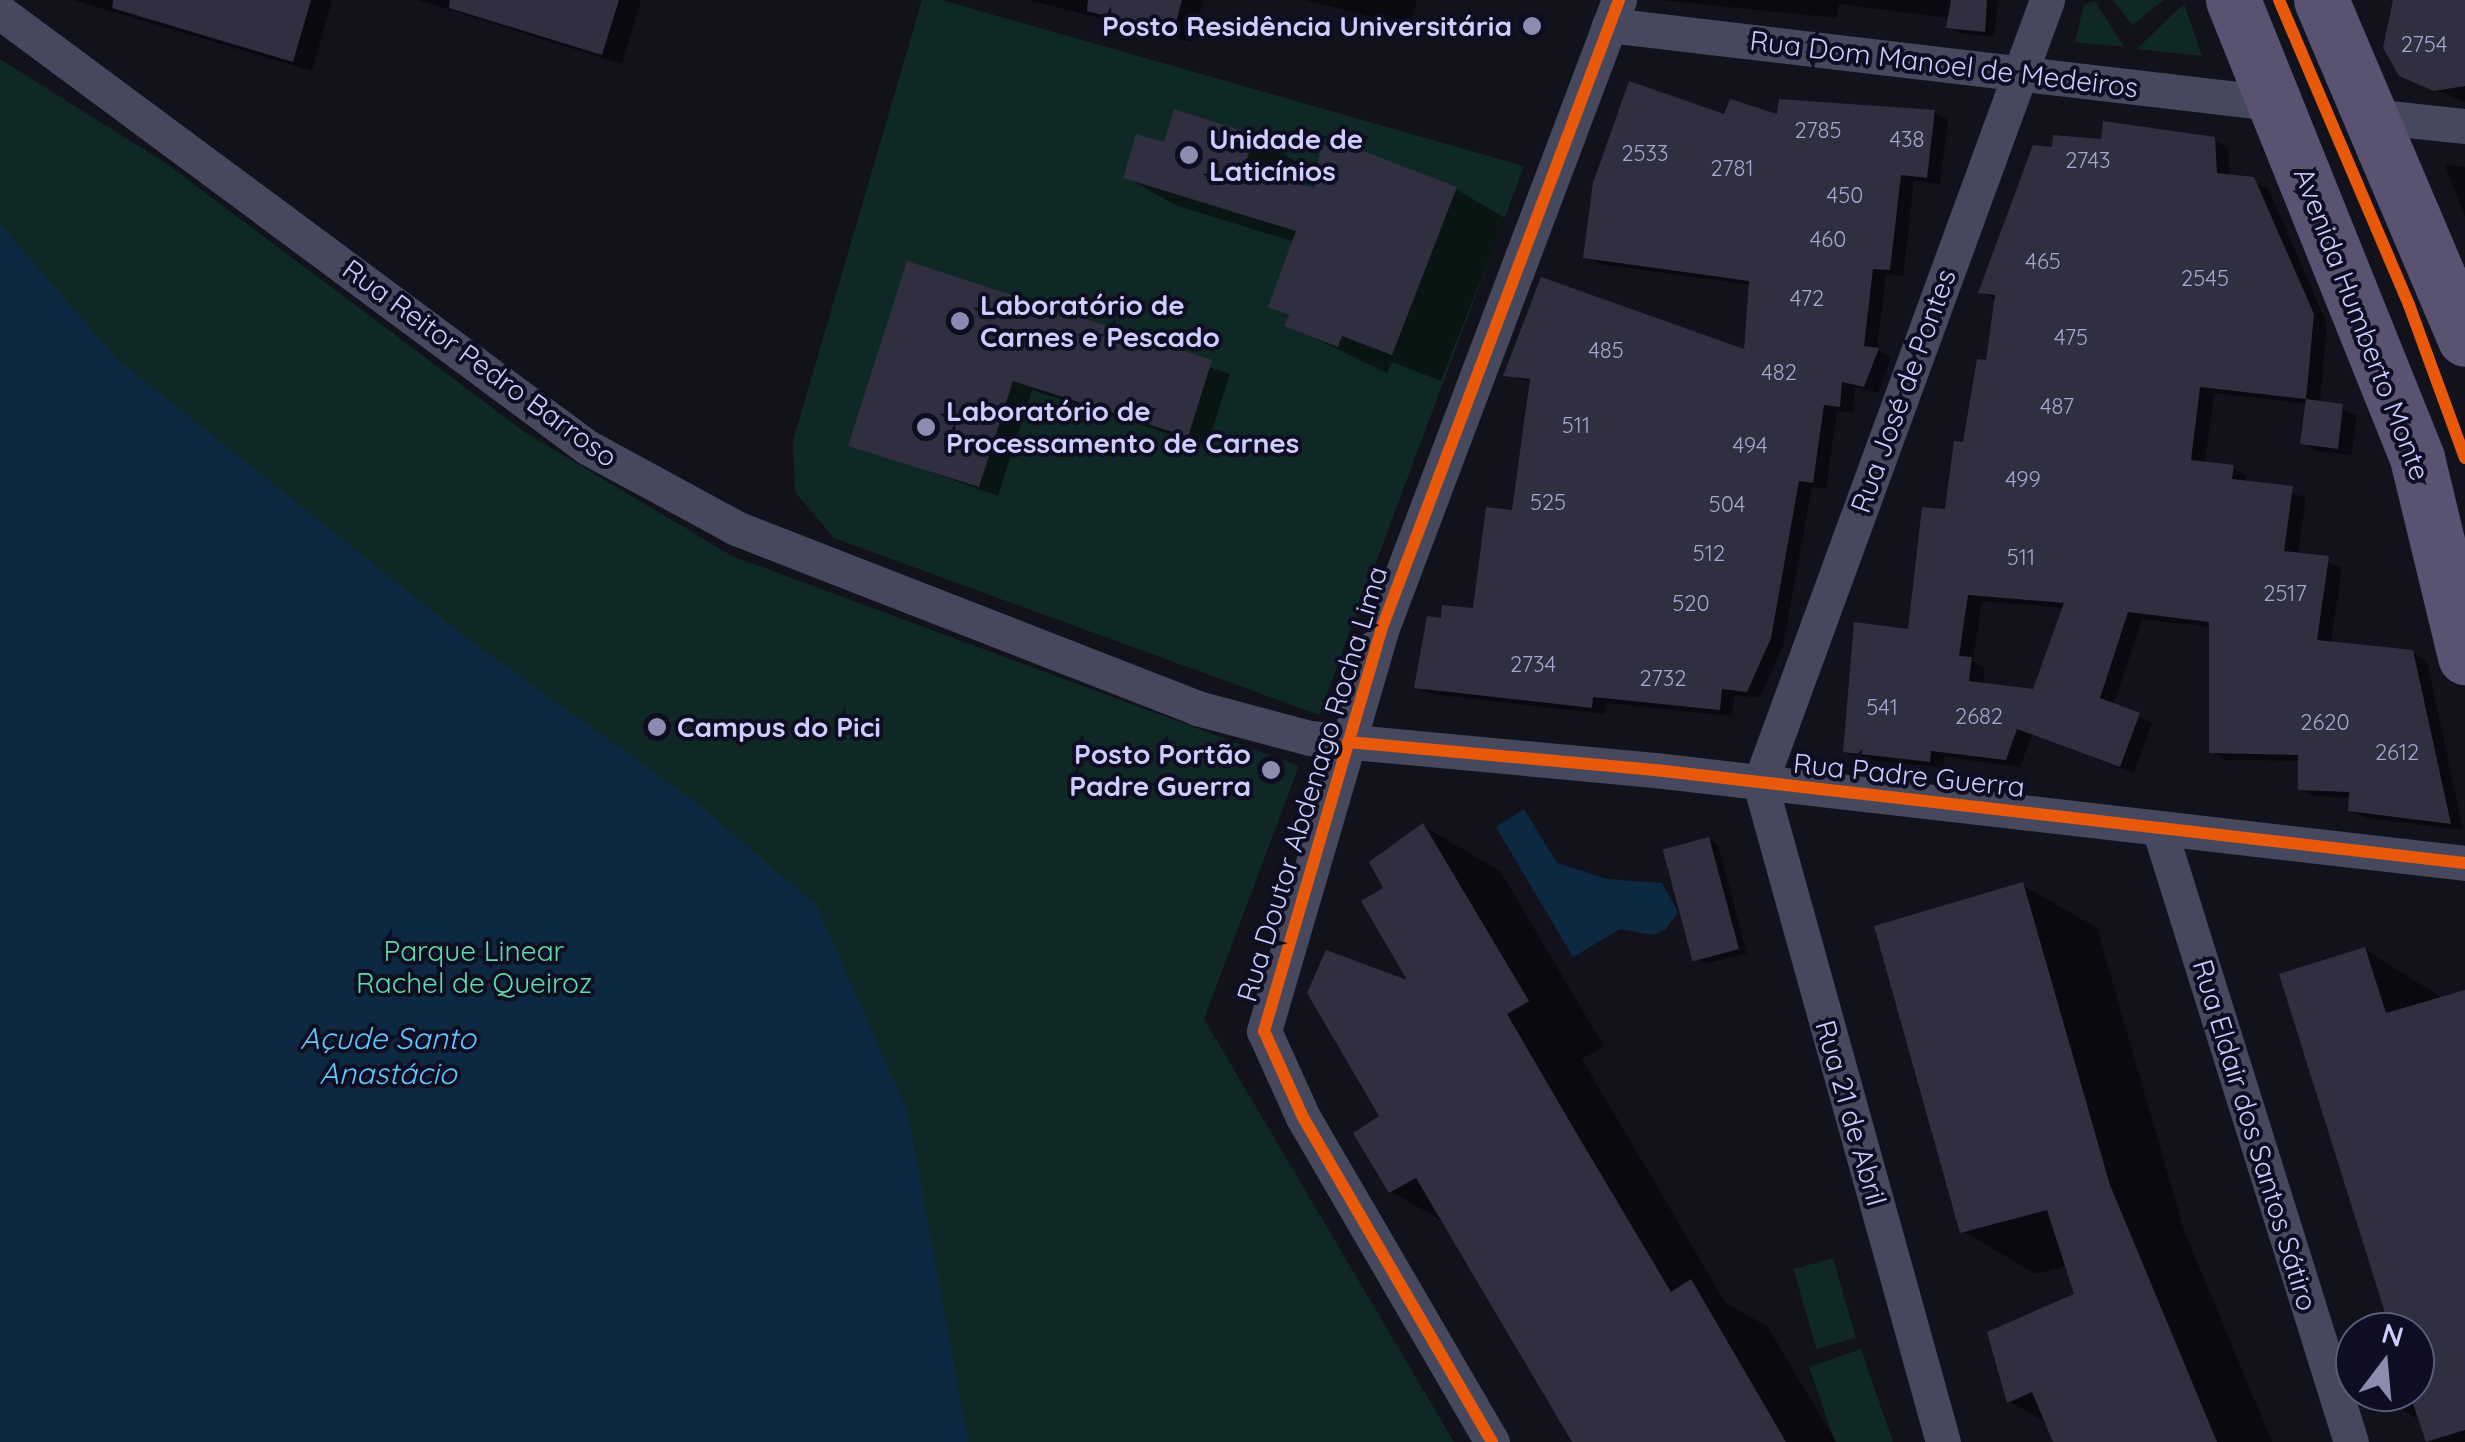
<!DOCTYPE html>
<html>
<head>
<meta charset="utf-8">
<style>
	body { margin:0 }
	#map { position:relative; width:2465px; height:1442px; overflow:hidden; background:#12121d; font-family:Quicksand,sans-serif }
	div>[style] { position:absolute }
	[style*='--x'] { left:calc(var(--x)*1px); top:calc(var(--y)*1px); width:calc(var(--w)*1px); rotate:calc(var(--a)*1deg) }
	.green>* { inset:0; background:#102825; transform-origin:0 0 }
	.water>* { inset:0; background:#0d2942 }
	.shadow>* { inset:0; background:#0007 }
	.building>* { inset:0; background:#302f3f; transform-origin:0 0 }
	.minor>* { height:35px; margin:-17.5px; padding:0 17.5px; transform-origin:17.5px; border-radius:17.5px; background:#46485e }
	.primary>* { height:55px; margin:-27.5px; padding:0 27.5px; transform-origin:27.5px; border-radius:27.5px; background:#595270 }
	.cycleway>* { height:12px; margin:-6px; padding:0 6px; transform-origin:6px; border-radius:6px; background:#e8590c }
	.dots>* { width:28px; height:28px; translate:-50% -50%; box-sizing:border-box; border:5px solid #0e0d21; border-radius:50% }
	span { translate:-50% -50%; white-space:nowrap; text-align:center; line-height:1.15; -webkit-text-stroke:8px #0e0d21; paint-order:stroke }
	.number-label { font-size:22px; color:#a6a6cf }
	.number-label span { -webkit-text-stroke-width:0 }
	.poi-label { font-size:28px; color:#cdceff; font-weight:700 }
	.right { translate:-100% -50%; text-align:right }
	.left { translate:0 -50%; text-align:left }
	.street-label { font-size:28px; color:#cdceff }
	.park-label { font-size:28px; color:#5adeab }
	.water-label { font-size:30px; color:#5cc9fe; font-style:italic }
	.north { position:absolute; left:2335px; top:1312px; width:100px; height:100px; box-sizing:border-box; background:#0e0d21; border:2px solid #5a5a7a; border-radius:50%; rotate:16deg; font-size:28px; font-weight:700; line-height:40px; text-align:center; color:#cdceff }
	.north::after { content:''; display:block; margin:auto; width:35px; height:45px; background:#8c8cb0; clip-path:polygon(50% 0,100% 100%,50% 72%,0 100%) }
</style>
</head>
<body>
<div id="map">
	<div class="green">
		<i style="clip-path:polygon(922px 0,941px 0,1524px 166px,1319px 715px,834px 538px,795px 492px,793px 441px)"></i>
		<i style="clip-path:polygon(2113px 0,2164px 0,2132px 25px)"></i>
		<i style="clip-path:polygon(2095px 1px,2098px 6px,2124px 47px,2075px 42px,2084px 4px)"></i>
		<i style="clip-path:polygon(2184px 4px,2202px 56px,2137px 49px,2171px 16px)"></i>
		<i style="clip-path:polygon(0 59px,167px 164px,526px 433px,732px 556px,1299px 766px,1204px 1019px,1454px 1442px,0 1442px)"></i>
		<i style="left:1833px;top:1258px;width:83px;height:41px;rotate:74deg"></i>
		<i style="clip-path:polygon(1861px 1349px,1893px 1442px,1835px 1442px,1809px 1367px)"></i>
	</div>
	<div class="water">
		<i style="clip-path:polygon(0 224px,118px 360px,461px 634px,693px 800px,817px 906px,908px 1113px,968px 1442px,0 1442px)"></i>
		<i style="clip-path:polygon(1524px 809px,1557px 863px,1607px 879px,1662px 883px,1678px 912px,1666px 929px,1654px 935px,1620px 929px,1573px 957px,1496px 827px)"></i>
	</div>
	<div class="shadow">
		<i style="clip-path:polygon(73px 0,332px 0,312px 71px)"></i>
		<i style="clip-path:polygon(418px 0,641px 0,622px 64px)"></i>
		<i style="clip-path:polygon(1029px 0,1203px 0,1192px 42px)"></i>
		<i style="clip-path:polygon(1305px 0,1417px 0,1410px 27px)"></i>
		<i style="clip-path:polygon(1659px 0,1998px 0,1994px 37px,1959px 33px,1948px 27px,1950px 18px,1839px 4px,1837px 18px)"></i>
		<i style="clip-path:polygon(2395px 0,2465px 0,2465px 102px,2404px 77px,2388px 57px,2386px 34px)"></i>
		<i style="clip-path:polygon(1935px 112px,1948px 120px,1940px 184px,1914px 181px,1903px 276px,1886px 274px,1877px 349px,1891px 357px,1878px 393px,1855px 387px,1853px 412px,1837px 411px,1826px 489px,1812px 487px,1783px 646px,1760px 698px,1735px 695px,1732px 716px,1606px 703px,1605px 714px,1430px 694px,1417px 686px,1443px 621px,1475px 611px,1514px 513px,1532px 383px,1506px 374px,1747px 352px,1751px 285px,1599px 264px,1586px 256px,1725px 117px)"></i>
		<i style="clip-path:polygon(1254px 137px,1302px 165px,1296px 185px,1316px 191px,1456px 189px,1505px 218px,1441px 381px,1392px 362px,1387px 373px,1287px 325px,1291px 317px,1271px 306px,1295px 242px,1175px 205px,1126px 177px,1166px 145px)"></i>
		<i style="clip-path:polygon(evenodd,2214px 140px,2228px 148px,2230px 177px,2268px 188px,2327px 324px,2320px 403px,2357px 414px,2352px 455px,2317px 451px,2303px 443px,2308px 404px,2214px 393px,2205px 464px,2233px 468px,2247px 476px,2246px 483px,2306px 497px,2298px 555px,2342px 567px,2331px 644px,2412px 653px,2427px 661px,2463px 830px,2365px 818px,2351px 810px,2352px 798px,2314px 796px,2300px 788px,2300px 761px,2225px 760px,2211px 751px,2211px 627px,2142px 619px,2113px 706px,2152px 723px,2134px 773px,2032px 735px,2020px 767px,1945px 757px,1943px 768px,1860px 759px,1846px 751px,1910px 632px,1948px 512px,1988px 363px,1996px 300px,1981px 292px,2054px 150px,2103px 142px,2214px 140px,1982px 601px,2065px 608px,2034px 692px,1983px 685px,1985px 668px,1973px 661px,1982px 601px)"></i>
		<i style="clip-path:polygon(2445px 165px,2465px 167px,2465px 217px)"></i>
		<i style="clip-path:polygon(909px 264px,1230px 374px,1207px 446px,1032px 390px,998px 496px,851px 444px)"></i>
		<i style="clip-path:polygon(1423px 826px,1500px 871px,1604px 1046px,1582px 1059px,1654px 1181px,1725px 1302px,1768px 1327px,1836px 1442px,1574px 1442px,1446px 1223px,1390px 1191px,1383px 1117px,1412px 985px,1387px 889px)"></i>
		<i style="clip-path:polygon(1709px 840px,1718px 845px,1747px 953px,1705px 964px,1696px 959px)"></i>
		<i style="clip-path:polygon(2022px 885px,2097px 928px,2184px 1230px,2272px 1442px,2055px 1442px,2048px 1424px,2009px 1401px,2077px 1295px,2066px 1266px,2036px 1274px,1962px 1231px)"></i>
		<i style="clip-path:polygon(2365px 949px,2444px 999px,2465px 998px,2465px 1442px,2430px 1442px,2421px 1421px,2384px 1399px,2382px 1392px,2415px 1392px,2415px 1332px,2364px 1331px,2390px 1321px)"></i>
	</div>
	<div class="building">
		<i style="clip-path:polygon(113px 0,311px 0,293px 62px,112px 8px)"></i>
		<i style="clip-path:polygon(450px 0,619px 0,602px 55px,449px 8px)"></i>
		<i style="clip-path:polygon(1088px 0,1182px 0,1173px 33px,1087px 11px)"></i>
		<i style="clip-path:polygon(1951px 0,1987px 0,1985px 32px,1946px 28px)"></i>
		<i style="clip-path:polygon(2393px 0,2465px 0,2465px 86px,2434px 91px,2399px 76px,2383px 48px)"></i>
		<i style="clip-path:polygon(1629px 81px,1724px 114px,1730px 99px,1777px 114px,1779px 99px,1935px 110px,1927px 178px,1901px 175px,1890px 270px,1873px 269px,1864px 346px,1879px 348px,1864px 387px,1842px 382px,1840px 407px,1824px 405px,1813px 483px,1799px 481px,1771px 638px,1747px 692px,1722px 689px,1720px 710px,1593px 697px,1592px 708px,1414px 688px,1427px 616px,1441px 618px,1442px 605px,1473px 608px,1486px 507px,1512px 510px,1530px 379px,1503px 376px,1541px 277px,1744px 349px,1749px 281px,1583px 258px,1593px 183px)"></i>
		<i style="clip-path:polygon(1174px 109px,1255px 135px,1244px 168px,1314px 188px,1321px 144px,1342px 151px,1345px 144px,1457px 187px,1392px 355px,1342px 336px,1338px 347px,1284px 326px,1289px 315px,1268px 307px,1296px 231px,1123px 178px,1136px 134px,1164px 142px)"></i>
		<i style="clip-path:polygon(evenodd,2103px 121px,2215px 137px,2217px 173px,2254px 177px,2314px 314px,2306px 399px,2343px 404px,2338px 449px,2300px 444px,2306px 399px,2200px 387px,2191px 460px,2234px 465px,2232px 479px,2293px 486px,2284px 551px,2329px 556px,2317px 640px,2413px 650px,2451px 824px,2348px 811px,2349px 792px,2298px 790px,2298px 755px,2209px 753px,2209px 622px,2128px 612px,2100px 698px,2140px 713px,2120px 767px,2017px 729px,2006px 760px,1931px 751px,1930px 762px,1843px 752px,1854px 622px,1908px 629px,1922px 507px,1945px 509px,1954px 441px,1963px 442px,1977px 359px,1986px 360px,1995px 295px,1978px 293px,2033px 145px,2052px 147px,2053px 135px,2101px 139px,2103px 121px,1968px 595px,2064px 603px,2033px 689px,1969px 681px,1972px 657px,1959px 656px,1968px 595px)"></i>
		<i style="clip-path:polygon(907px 261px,1212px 360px,1188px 437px,1013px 381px,979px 487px,848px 446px)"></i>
		<i style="clip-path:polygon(1423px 823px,1529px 1001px,1507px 1014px,1577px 1134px,1671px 1292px,1691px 1279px,1786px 1442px,1572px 1442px,1416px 1178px,1389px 1193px,1353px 1133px,1379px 1116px,1307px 993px,1326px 950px,1407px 980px,1361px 901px,1383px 888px,1369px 862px)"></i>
		<i style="left:1709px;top:837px;width:116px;height:48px;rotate:75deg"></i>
		<i style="clip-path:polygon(2023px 882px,2110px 1185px,2217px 1442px,2053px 1442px,2032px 1392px,2007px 1403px,1987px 1332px,2074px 1294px,2047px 1210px,1960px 1233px,1874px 926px)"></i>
		<i style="clip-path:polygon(2365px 947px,2386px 1013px,2465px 990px,2465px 1430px,2426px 1442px,2409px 1392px,2415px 1392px,2415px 1332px,2391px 1332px,2279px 974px)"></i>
	</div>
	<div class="minor">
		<i style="--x:0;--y:12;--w:731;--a:36.54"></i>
		<i style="--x:587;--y:447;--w:170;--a:28.5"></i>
		<i style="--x:736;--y:528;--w:495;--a:21.3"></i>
		<i style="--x:1197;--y:708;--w:117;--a:14.9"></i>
		<i style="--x:1310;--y:738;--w:346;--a:5.3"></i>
		<i style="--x:1655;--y:770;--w:815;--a:6.55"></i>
		<i style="--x:1609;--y:25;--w:675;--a:6.72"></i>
		<i style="--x:2371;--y:116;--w:95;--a:6.1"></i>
		<i style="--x:1760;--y:783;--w:834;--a:-69.87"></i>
		<i style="--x:1760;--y:783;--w:684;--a:74.48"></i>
		<i style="--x:2159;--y:828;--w:643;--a:72.64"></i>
		<i style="--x:1492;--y:1442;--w:378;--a:-120.2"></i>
		<i style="--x:1302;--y:1115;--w:92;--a:-114.3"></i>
		<i style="--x:1264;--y:1031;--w:423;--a:-73.7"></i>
		<i style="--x:1383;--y:625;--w:668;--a:-69.31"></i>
	</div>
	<div class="primary">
		<i style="--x:2233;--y:0;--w:494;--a:68.1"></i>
		<i style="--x:2417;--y:458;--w:205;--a:76.4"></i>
		<i style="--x:2321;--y:0;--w:368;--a:67"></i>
	</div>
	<div class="cycleway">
		<i style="--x:2279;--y:0;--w:332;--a:66.9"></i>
		<i style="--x:2409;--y:305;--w:163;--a:69.9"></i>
		<i style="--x:1348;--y:742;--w:308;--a:5.2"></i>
		<i style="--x:1655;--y:770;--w:815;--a:6.55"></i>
		<i style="--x:1492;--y:1442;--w:378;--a:-120.2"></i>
		<i style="--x:1302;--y:1115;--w:92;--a:-114.3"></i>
		<i style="--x:1264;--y:1031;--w:423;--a:-73.7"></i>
		<i style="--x:1383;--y:625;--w:668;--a:-69.31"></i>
	</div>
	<div class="dots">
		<i style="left:1532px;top:26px;background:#8c8cb0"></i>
		<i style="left:1189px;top:155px;background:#8c8cb0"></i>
		<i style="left:960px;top:321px;background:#8c8cb0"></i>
		<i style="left:926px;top:427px;background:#8c8cb0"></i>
		<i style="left:657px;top:727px;background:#8c8cb0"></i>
		<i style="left:1271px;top:770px;background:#8c8cb0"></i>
	</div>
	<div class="number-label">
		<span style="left:2424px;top:45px">2754</span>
		<span style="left:1818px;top:131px">2785</span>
		<span style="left:1907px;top:140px">438</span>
		<span style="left:1645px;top:154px">2533</span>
		<span style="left:2088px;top:161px">2743</span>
		<span style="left:1732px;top:169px">2781</span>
		<span style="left:1845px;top:196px">450</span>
		<span style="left:1828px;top:240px">460</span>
		<span style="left:2043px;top:262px">465</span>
		<span style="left:2205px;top:279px">2545</span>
		<span style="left:1807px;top:299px">472</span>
		<span style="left:2071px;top:338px">475</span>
		<span style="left:1606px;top:351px">485</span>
		<span style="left:1779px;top:373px">482</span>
		<span style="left:2057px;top:407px">487</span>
		<span style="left:1576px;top:426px">511</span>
		<span style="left:1750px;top:446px">494</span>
		<span style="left:2023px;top:480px">499</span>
		<span style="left:1548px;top:503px">525</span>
		<span style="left:1727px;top:505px">504</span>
		<span style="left:1709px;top:554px">512</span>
		<span style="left:2021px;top:558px">511</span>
		<span style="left:2285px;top:594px">2517</span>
		<span style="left:1691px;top:604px">520</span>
		<span style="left:1533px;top:665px">2734</span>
		<span style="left:1663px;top:679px">2732</span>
		<span style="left:1882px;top:708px">541</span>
		<span style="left:1979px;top:717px">2682</span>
		<span style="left:2325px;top:723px">2620</span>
		<span style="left:2397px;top:753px">2612</span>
	</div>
	<div class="poi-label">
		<span class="right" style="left:1512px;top:26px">Posto Residência Universitária</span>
		<span class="left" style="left:1209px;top:155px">Unidade de<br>Laticínios</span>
		<span class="left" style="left:980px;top:321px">Laboratório de<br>Carnes e Pescado</span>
		<span class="left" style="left:946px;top:427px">Laboratório de<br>Processamento de Carnes</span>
		<span class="left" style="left:677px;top:727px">Campus do Pici</span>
		<span class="right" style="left:1251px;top:770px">Posto Portão<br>Padre Guerra</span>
	</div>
	<div class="street-label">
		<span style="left:1944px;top:64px;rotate:7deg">Rua Dom Manoel de Medeiros</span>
		<span style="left:2362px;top:324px;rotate:69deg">Avenida Humberto Monte</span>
		<span style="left:480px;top:363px;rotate:36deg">Rua Reitor Pedro Barroso</span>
		<span style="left:1903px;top:391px;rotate:-70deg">Rua José de Pontes</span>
		<span style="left:1909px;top:775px;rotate:6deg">Rua Padre Guerra</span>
		<span style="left:1312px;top:784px;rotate:-73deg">Rua Doutor Abdenago Rocha Lima</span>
		<span style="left:1851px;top:1113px;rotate:74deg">Rua 21 de Abril</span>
		<span style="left:2255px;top:1135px;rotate:73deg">Rua Eldair dos Santos Sátiro</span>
	</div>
	<div class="park-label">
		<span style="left:474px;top:967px">Parque Linear<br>Rachel de Queiroz</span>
	</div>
	<div class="water-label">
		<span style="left:388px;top:1055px">Açude Santo<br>Anastácio</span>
	</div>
	<div class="north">N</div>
</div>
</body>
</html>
